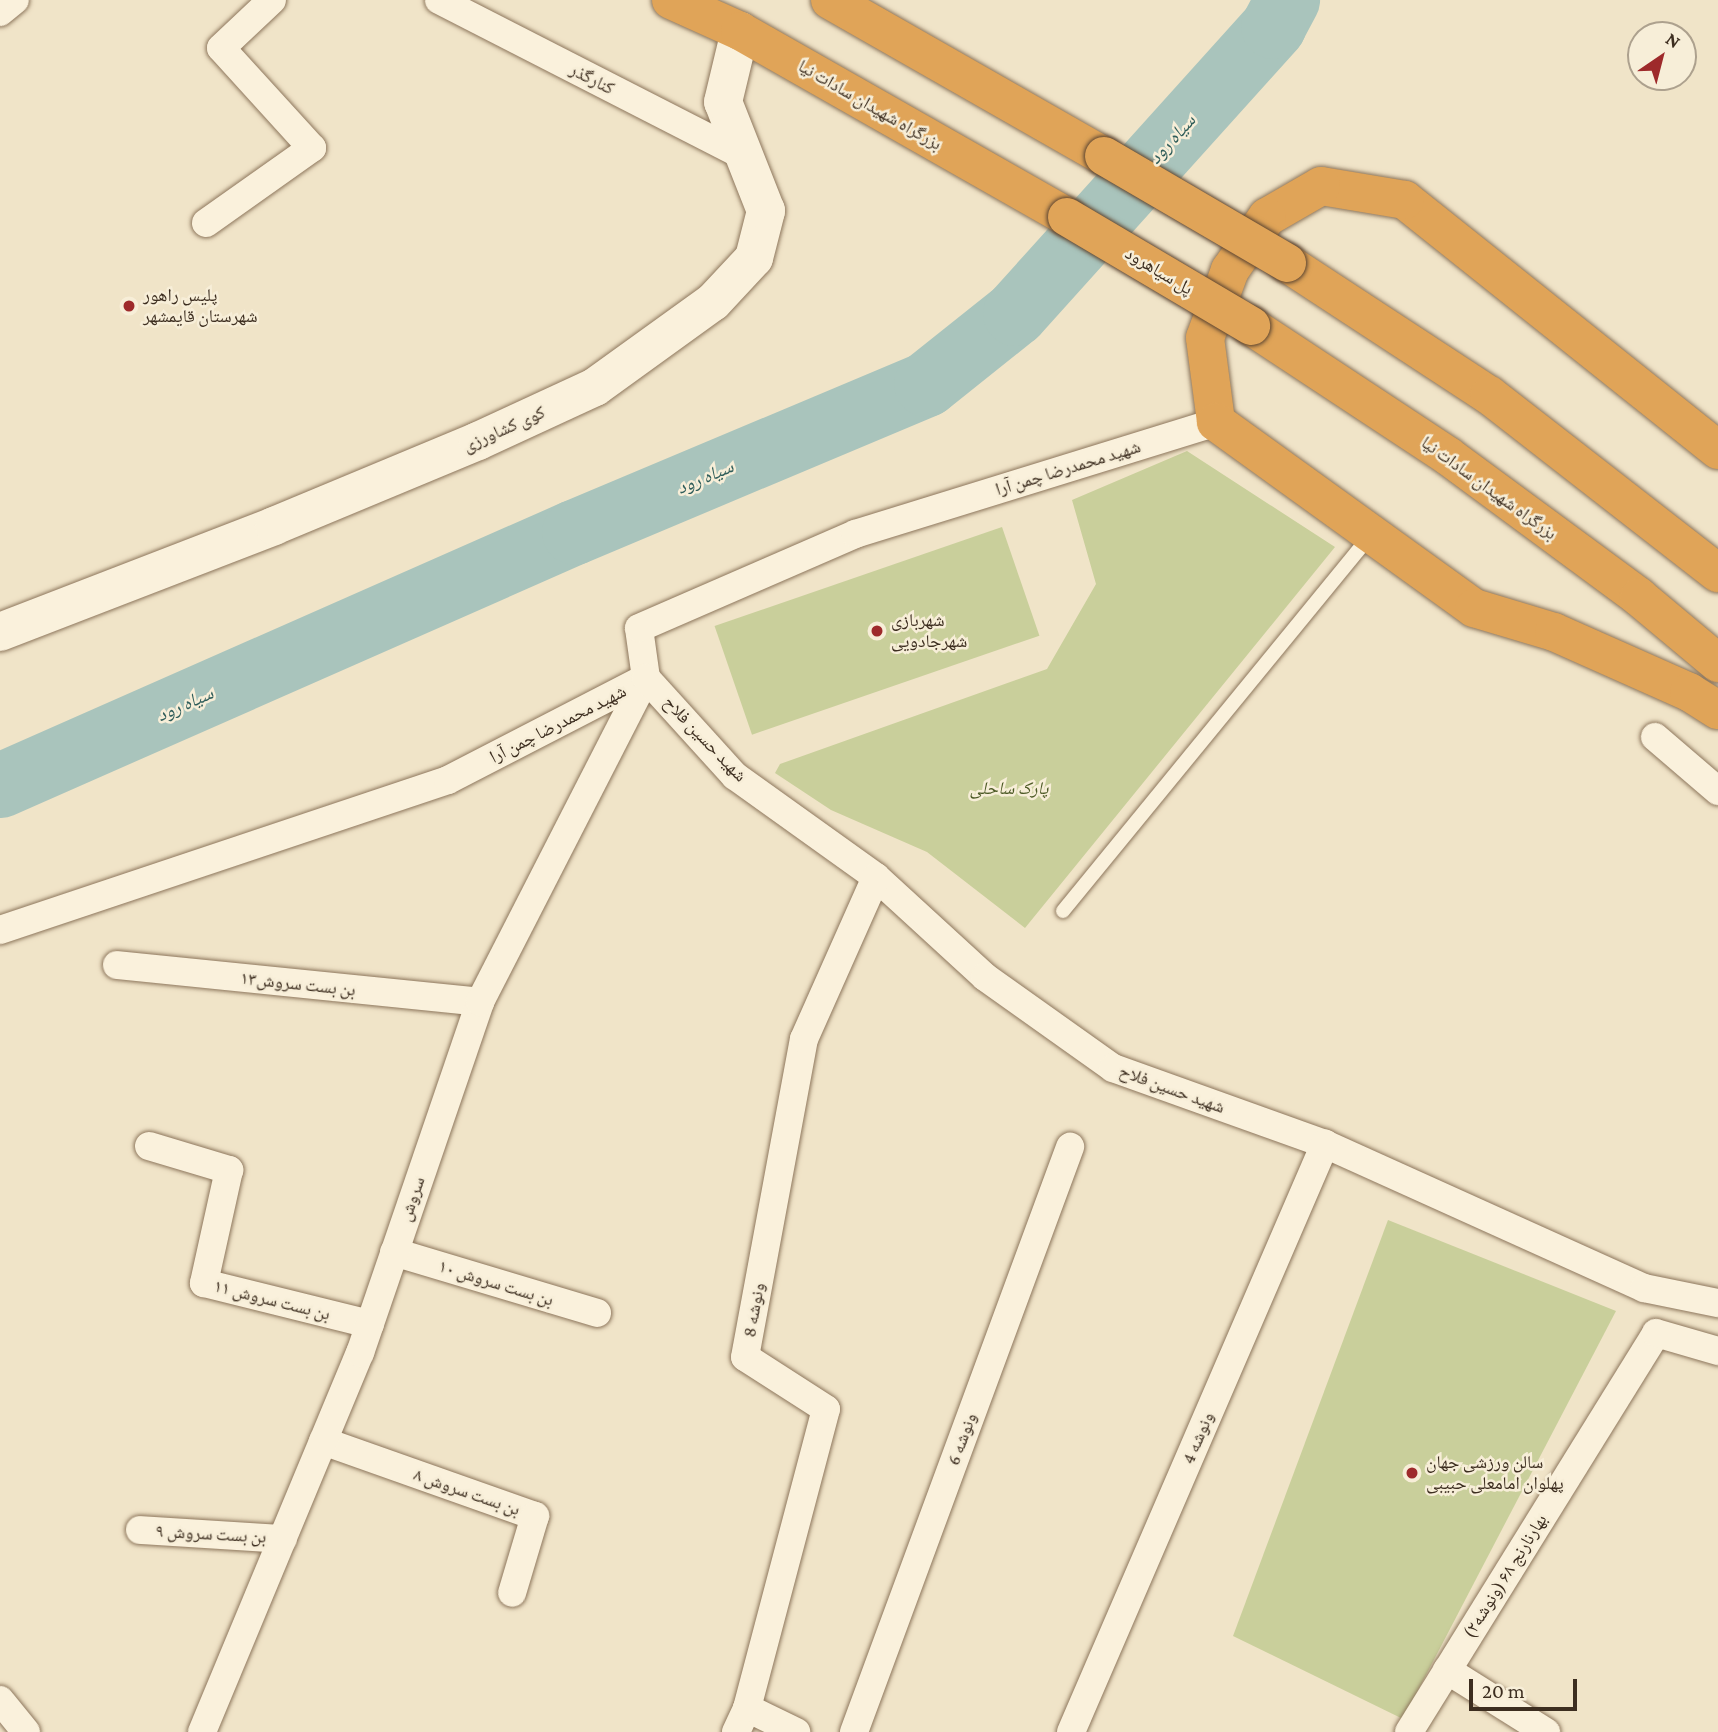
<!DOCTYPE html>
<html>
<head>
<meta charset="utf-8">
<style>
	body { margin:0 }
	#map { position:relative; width:1718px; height:1732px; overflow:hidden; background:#f0e4c8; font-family:"Crimson Pro","Noto Naskh Arabic",serif }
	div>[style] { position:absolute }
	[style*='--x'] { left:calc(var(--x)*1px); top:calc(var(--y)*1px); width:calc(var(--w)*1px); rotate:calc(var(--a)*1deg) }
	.green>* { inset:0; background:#c9cf9b; transform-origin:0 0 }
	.river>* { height:65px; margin:-32.5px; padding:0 32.5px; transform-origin:32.5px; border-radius:32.5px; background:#a9c4bc }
	.roads { filter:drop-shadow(0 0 2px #8d765c) drop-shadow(0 0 2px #8d765c) }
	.lane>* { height:14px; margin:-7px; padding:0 7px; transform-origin:7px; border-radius:7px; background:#faf1dc }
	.street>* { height:28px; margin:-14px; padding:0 14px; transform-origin:14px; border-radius:14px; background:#faf1dc }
	.secondary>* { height:38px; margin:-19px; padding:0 19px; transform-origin:19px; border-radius:19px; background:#faf1dc }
	.highway>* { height:38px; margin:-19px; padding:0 19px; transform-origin:19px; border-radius:19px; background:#e0a458 }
	.bridges { filter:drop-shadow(0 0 2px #5b4430) drop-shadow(0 0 2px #5b4430) }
	.highway-bridge>* { height:38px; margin:-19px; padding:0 19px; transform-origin:19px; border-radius:19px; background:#e0a458 }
	.dots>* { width:19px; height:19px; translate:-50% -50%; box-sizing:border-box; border:4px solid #f7eed8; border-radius:50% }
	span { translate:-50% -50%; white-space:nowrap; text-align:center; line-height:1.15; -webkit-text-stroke:5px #f7eed8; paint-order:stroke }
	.street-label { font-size:18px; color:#3d2e20 }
	.poi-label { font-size:18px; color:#3d2e20 }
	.left { translate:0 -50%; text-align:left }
	.park-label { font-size:18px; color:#4d5a26; font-style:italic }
	.water-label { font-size:19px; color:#2f5d5a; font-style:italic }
	.north { position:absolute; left:1627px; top:21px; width:70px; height:70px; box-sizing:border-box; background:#f7eed8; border:2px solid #ada18e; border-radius:50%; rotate:35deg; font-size:19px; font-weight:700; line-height:28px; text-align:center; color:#3d2e20 }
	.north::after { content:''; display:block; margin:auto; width:24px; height:32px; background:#9e2a2b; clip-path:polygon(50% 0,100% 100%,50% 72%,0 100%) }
	.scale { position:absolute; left:1469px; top:1679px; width:108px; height:32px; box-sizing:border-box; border:4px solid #3d2e20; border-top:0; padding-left:9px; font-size:21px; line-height:24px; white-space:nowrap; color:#3d2e20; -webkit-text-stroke:5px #f7eed8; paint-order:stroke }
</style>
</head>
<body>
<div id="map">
	<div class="green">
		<i style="clip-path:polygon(1187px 451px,1335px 547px,1025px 928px,927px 852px,831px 810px,775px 773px,780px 764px,1047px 669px,1096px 584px,1072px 500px)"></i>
		<i style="left:1002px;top:527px;width:115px;height:304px;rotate:71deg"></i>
		<i style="clip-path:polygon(1388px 1220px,1616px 1311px,1403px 1719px,1233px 1636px)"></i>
	</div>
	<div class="river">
		<i style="--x:0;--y:785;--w:627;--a:-23.79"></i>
		<i style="--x:574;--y:532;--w:382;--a:-22.8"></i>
		<i style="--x:926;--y:384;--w:114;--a:-38.6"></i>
		<i style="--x:1015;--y:313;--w:386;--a:-48"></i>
		<i style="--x:1273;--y:26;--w:30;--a:-62"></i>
	</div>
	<div class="roads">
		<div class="lane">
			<i style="--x:1063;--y:911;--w:486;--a:-50.7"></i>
		</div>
		<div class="street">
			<i style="--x:439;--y:0;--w:345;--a:27.1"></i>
			<i style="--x:0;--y:12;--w:19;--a:-39"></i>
			<i style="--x:206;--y:223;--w:130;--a:-35.3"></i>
			<i style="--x:312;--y:148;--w:135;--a:-132.3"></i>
			<i style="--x:221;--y:48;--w:70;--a:-43.3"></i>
			<i style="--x:1655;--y:737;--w:83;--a:40.6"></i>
			<i style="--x:0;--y:930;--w:472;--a:-18.5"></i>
			<i style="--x:448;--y:780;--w:223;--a:-27.3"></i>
			<i style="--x:646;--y:678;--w:50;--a:-98"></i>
			<i style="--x:639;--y:628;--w:236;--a:-23.5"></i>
			<i style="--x:855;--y:534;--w:378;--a:-17.2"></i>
			<i style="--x:117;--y:965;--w:365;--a:5.8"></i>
			<i style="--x:149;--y:1146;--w:84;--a:16.7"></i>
			<i style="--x:229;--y:1170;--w:116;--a:102.5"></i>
			<i style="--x:204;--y:1283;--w:171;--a:13.9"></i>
			<i style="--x:394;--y:1252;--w:212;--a:16.7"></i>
			<i style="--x:323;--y:1441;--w:225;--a:19.5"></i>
			<i style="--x:535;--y:1516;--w:80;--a:106.6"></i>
			<i style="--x:140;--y:1530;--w:143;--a:3.6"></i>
			<i style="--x:1447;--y:1670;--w:117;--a:32.1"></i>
			<i style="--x:0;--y:1700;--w:41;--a:50.9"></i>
			<i style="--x:747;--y:1708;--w:55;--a:26.1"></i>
			<i style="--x:202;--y:1732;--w:411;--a:-67.4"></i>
			<i style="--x:360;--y:1353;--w:371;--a:-71.1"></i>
			<i style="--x:480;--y:1002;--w:364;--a:-62.9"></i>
			<i style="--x:646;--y:678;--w:132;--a:47.8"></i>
			<i style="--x:735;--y:776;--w:173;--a:35.6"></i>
			<i style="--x:876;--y:877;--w:148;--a:42.5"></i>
			<i style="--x:985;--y:977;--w:157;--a:35.4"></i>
			<i style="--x:1113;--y:1068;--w:225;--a:19.7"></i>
			<i style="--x:1325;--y:1144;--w:350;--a:24.3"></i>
			<i style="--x:1644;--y:1288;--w:76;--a:11.5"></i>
			<i style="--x:736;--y:1732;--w:26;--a:-65"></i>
			<i style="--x:747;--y:1708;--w:309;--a:-75.2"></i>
			<i style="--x:826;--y:1409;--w:96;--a:-147.3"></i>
			<i style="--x:745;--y:1357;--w:323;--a:-79.5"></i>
			<i style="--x:804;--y:1039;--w:177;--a:-66"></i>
			<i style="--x:854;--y:1732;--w:624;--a:-69.73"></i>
			<i style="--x:1071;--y:1732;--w:641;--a:-66.64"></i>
			<i style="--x:1409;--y:1732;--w:469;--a:-58.2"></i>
			<i style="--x:1656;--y:1333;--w:65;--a:16.2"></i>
		</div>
		<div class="secondary">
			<i style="--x:0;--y:632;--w:294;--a:-21.1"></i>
			<i style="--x:274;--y:526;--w:221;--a:-22.6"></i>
			<i style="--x:478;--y:441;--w:129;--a:-24.8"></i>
			<i style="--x:595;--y:387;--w:145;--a:-35.8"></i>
			<i style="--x:713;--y:302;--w:60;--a:-47"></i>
			<i style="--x:754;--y:258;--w:49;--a:-75.7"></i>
			<i style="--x:766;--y:211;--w:117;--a:-111.5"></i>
			<i style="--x:723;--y:102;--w:73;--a:-76.5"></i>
		</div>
		<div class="highway">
			<i style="--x:671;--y:0;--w:76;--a:24.2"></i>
			<i style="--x:740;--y:31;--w:376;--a:29.6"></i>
			<i style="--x:830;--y:0;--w:315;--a:29.7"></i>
			<i style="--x:1287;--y:263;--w:241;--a:33.2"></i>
			<i style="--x:1489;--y:395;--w:290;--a:37.9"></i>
			<i style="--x:1251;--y:326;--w:236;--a:33.4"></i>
			<i style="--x:1448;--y:456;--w:237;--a:36.4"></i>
			<i style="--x:1639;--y:597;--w:103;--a:39.9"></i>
			<i style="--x:1718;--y:450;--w:401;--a:-141.4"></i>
			<i style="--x:1405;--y:200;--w:85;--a:-170.5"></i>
			<i style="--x:1321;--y:186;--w:62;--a:150.1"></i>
			<i style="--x:1267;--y:217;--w:65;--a:124.9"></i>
			<i style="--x:1230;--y:270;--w:72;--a:110.2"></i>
			<i style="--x:1205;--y:338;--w:85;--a:82.5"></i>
			<i style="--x:1216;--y:422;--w:318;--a:35.8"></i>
			<i style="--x:1474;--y:608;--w:84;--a:16.7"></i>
			<i style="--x:1554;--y:632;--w:148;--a:24"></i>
			<i style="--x:1689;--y:692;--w:34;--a:32"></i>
		</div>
	</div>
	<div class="bridges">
		<div class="highway-bridge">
			<i style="--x:1104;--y:156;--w:212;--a:30.3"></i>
			<i style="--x:1067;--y:217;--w:214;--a:30.6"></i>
		</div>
	</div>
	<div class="dots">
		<i style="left:129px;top:306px;background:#9e2a2b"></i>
		<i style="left:877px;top:631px;background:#9e2a2b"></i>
		<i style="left:1412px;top:1473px;background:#9e2a2b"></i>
	</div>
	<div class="street-label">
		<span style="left:592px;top:79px;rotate:27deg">کنارگذر</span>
		<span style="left:870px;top:105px;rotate:30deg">بزرگراه شهیدان سادات نیا</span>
		<span style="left:1159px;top:271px;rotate:31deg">پل سیاهرود</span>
		<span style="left:504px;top:429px;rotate:-24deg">کوی کشاورزی</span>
		<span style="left:1068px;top:468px;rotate:-17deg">شهید محمدرضا چمن آرا</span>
		<span style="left:1489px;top:488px;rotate:36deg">بزرگراه شهیدان سادات نیا</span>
		<span style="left:558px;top:724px;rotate:-27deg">شهید محمدرضا چمن آرا</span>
		<span style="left:705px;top:739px;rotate:46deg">شهید حسین فلاح</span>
		<span style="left:298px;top:984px;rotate:6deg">بن بست سروش۱۳</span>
		<span style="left:1172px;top:1089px;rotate:20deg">شهید حسین فلاح</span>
		<span style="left:412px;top:1199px;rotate:-71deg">سروش</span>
		<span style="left:496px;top:1283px;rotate:17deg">بن بست سروش ۱۰</span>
		<span style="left:272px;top:1300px;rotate:14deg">بن بست سروش ۱۱</span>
		<span style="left:754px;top:1310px;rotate:-80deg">ونوشه 8</span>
		<span style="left:1198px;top:1438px;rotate:-67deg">ونوشه 4</span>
		<span style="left:962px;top:1439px;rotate:-70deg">ونوشه 6</span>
		<span style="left:467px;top:1492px;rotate:19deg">بن بست سروش ۸</span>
		<span style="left:211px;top:1534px;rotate:3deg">بن بست سروش ۹</span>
		<span style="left:1505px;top:1576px;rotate:-58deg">بهارنارنج ۶۸ (ونوشه۲)</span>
	</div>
	<div class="poi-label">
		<span class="left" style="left:143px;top:306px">پلیس راهور<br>شهرستان قایمشهر</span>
		<span class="left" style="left:891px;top:631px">شهربازی<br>شهرجادویی</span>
		<span class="left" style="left:1426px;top:1473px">سالن ورزشی جهان<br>پهلوان امامعلی حبیبی</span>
	</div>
	<div class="park-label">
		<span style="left:1009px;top:788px">پارک ساحلی</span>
	</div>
	<div class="water-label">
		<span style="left:1172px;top:139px;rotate:-48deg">سیاه رود</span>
		<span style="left:705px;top:477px;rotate:-23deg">سیاه رود</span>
		<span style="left:185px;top:704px;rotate:-24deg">سیاه رود</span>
	</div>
	<div class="north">N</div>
	<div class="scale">20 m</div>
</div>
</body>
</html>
